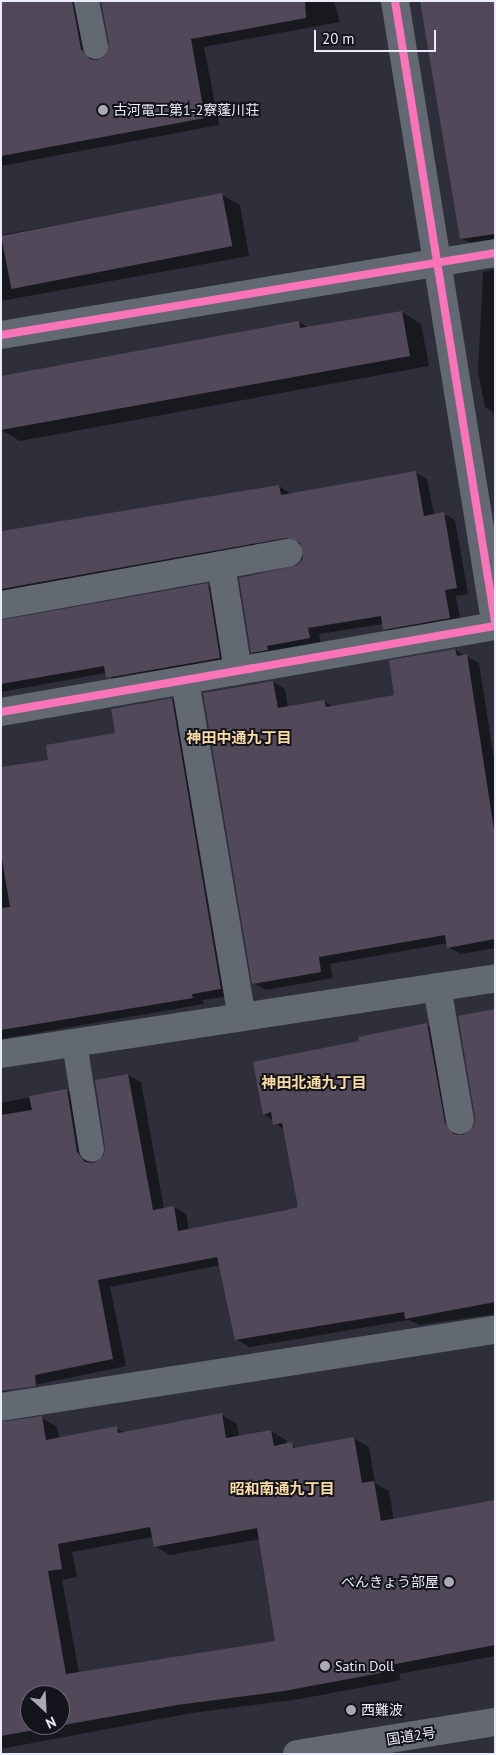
<!DOCTYPE html>
<html>
<head>
<meta charset="utf-8">
<style>
	body { margin:0 }
	#map { position:relative; width:496px; height:1755px; overflow:hidden; background:#2e2f3a; font-family:"PT Sans","Noto Sans JP",sans-serif }
	div>[style] { position:absolute }
	[style*='--x'] { left:calc(var(--x)*1px); top:calc(var(--y)*1px); width:calc(var(--w)*1px); rotate:calc(var(--a)*1deg) }
	.shadow>* { inset:0; background:#0007 }
	.building>* { inset:0; background:#51485a; transform-origin:0 0 }
	.service>* { height:25px; margin:-12.5px; padding:0 12.5px; transform-origin:12.5px; border-radius:12.5px; background:#626973 }
	.minor>* { height:28px; margin:-14px; padding:0 14px; transform-origin:14px; border-radius:14px; background:#626973 }
	.tertiary>* { height:28px; margin:-14px; padding:0 14px; transform-origin:14px; border-radius:14px; background:#626973 }
	.trunk>* { height:28px; margin:-14px; padding:0 14px; transform-origin:14px; border-radius:14px; background:#636873 }
	.cycleway>* { height:8px; margin:-4px; padding:0 4px; transform-origin:4px; border-radius:4px; background:#fb73b8 }
	.dots>* { width:14px; height:14px; translate:-50% -50%; box-sizing:border-box; border:2px solid #14141d; border-radius:50% }
	span { translate:-50% -50%; white-space:nowrap; text-align:center; line-height:1.15; -webkit-text-stroke:4px #14141d; paint-order:stroke }
	.poi-label { font-size:14px; color:#ebecf9 }
	.left { translate:0 -50%; text-align:left }
	.right { translate:-100% -50%; text-align:right }
	.street-label { font-size:14px; color:#ebecf9 }
	.neighbourhood-label { font-size:15px; color:#fadba2; font-weight:700 }
	.frame { position:absolute; inset:0; border:2px solid #ebecf9; pointer-events:none }
	.north { position:absolute; left:20px; top:1685px; width:50px; height:50px; box-sizing:border-box; background:#14141d; border:1px solid #6a6a75; border-radius:50%; rotate:155deg; font-size:14px; font-weight:700; line-height:20px; text-align:center; color:#ebecf9 }
	.north::after { content:''; display:block; margin:auto; width:18px; height:22px; background:#a9aab6; clip-path:polygon(50% 0,100% 100%,50% 72%,0 100%) }
	.scale { position:absolute; left:314px; top:30px; width:122px; height:22px; box-sizing:border-box; border:2px solid #ebecf9; border-top:0; padding-left:6px; font-size:15px; line-height:18px; white-space:nowrap; color:#ebecf9; -webkit-text-stroke:4px #14141d; paint-order:stroke }
</style>
</head>
<body>
<div id="map">
	<div class="shadow">
		<i style="clip-path:polygon(1px 1px,89px 1px,85px 12px,96px 60px,106px 58px,110px 43px,102px 1px,334px 1px,340px 22px,204px 47px,219px 125px,1px 166px)"></i>
		<i style="clip-path:polygon(495px 1px,495px 244px,476px 246px,461px 238px)"></i>
		<i style="clip-path:polygon(222px 195px,240px 205px,249px 256px,1px 301px,1px 235px)"></i>
		<i style="clip-path:polygon(495px 269px,495px 425px,493px 412px,485px 407px,478px 372px,483px 272px)"></i>
		<i style="clip-path:polygon(402px 312px,421px 324px,429px 366px,20px 441px,1px 430px,299px 322px,309px 328px)"></i>
		<i style="clip-path:polygon(416px 473px,427px 479px,434px 515px,444px 514px,455px 520px,468px 594px,456px 596px,461px 624px,396px 635px,384px 629px,383px 624px,319px 634px,321px 644px,264px 658px,252px 652px,299px 566px,305px 550px,301px 545px,3px 599px,1px 603px,1px 531px,279px 486px,291px 494px)"></i>
		<i style="clip-path:polygon(208px 585px,219px 591px,231px 664px,119px 684px,106px 673px,1px 692px,1px 621px)"></i>
		<i style="clip-path:polygon(455px 650px,479px 663px,495px 765px,495px 948px,461px 954px,448px 947px,448px 943px,330px 964px,333px 978px,266px 990px,253px 983px,273px 682px,285px 689px,288px 708px,324px 701px,334px 707px,395px 696px)"></i>
		<i style="clip-path:polygon(172px 699px,183px 706px,232px 996px,203px 1000px,204px 1004px,1px 1039px,1px 769px,50px 761px,117px 734px)"></i>
		<i style="clip-path:polygon(495px 1010px,495px 1314px,419px 1325px,409px 1320px,249px 1347px,236px 1339px,221px 1265px,110px 1287px,126px 1366px,1px 1392px,1px 1103px,67px 1090px,79px 1097px,93px 1164px,105px 1155px,106px 1147px,96px 1081px,128px 1075px,141px 1082px,164px 1209px,174px 1207px,186px 1214px,189px 1230px,300px 1208px,284px 1130px,264px 1114px,360px 1042px,427px 1025px,440px 1032px,457px 1131px,461px 1136px,476px 1126px)"></i>
		<i style="clip-path:polygon(evenodd,222px 1415px,237px 1424px,239px 1437px,271px 1431px,286px 1440px,287px 1445px,299px 1448px,353px 1438px,369px 1447px,375px 1483px,389px 1491px,394px 1520px,495px 1502px,495px 1656px,399px 1674px,401px 1680px,300px 1699px,192px 1713px,1px 1749px,1px 1435px,42px 1418px,57px 1427px,59px 1438px,116px 1428px,125px 1433px,222px 1415px,153px 1537px,155px 1546px,170px 1555px,260px 1539px,277px 1642px,79px 1673px,62px 1580px,77px 1577px,72px 1552px,153px 1537px,222px 1415px,30px 1695px,60px 1695px,60px 1725px,30px 1725px,30px 1695px)"></i>
	</div>
	<div class="building">
		<i style="clip-path:polygon(1px 1px,72px 1px,81px 49px,90px 59px,97px 60px,105px 56px,109px 44px,101px 1px,305px 1px,306px 18px,191px 39px,205px 118px,1px 156px)"></i>
		<i style="clip-path:polygon(420px 1px,495px 1px,495px 234px,460px 239px)"></i>
		<i style="left:222px;top:193px;width:54px;height:225px;rotate:79deg"></i>
		<i style="clip-path:polygon(402px 311px,410px 356px,1px 430px,1px 376px,299px 321px,300px 328px)"></i>
		<i style="clip-path:polygon(416px 471px,424px 516px,444px 512px,457px 588px,445px 590px,450px 618px,383px 630px,381px 616px,308px 628px,310px 638px,267px 646px,268px 650px,251px 653px,239px 578px,298px 565px,303px 558px,300px 543px,286px 538px,1px 589px,1px 531px,279px 485px,281px 495px)"></i>
		<i style="clip-path:polygon(208px 583px,220px 658px,106px 678px,104px 666px,1px 684px,1px 620px)"></i>
		<i style="clip-path:polygon(455px 649px,457px 656px,467px 654px,495px 836px,495px 939px,447px 948px,445px 935px,319px 957px,321px 972px,252px 984px,203px 693px,273px 681px,278px 708px,324px 700px,326px 707px,394px 695px,389px 660px)"></i>
		<i style="clip-path:polygon(172px 698px,221px 989px,192px 994px,193px 998px,1px 1030px,1px 908px,10px 907px,1px 853px,1px 767px,48px 760px,46px 745px,115px 733px,111px 709px)"></i>
		<i style="clip-path:polygon(495px 1009px,495px 1302px,405px 1319px,404px 1312px,235px 1340px,217px 1257px,98px 1280px,113px 1359px,35px 1375px,36px 1386px,1px 1391px,1px 1115px,32px 1110px,29px 1096px,67px 1089px,77px 1152px,85px 1162px,94px 1163px,104px 1155px,105px 1147px,95px 1080px,128px 1074px,153px 1210px,174px 1206px,178px 1231px,287px 1210px,298px 1207px,282px 1123px,273px 1125px,271px 1112px,263px 1115px,253px 1062px,359px 1041px,358px 1037px,427px 1023px,445px 1123px,454px 1134px,463px 1135px,474px 1126px,475px 1117px,458px 1016px)"></i>
		<i style="clip-path:polygon(evenodd,222px 1413px,226px 1438px,271px 1430px,274px 1446px,292px 1442px,293px 1448px,354px 1437px,362px 1483px,374px 1481px,381px 1521px,495px 1500px,495px 1645px,385px 1666px,386px 1672px,284px 1691px,177px 1705px,1px 1736px,1px 1422px,42px 1416px,46px 1440px,117px 1426px,118px 1433px,222px 1413px,150px 1527px,154px 1547px,257px 1528px,275px 1641px,66px 1674px,48px 1571px,62px 1569px,58px 1544px,150px 1527px,222px 1413px,30px 1695px,60px 1695px,60px 1725px,30px 1725px,30px 1695px)"></i>
	</div>
	<div class="service">
		<i style="--x:86;--y:1;--w:46;--a:78.7"></i>
		<i style="--x:74;--y:1043;--w:107;--a:80.9"></i>
	</div>
	<div class="minor">
		<i style="--x:1;--y:335;--w:501;--a:-9.42"></i>
		<i style="--x:221;--y:565;--w:107;--a:80.9"></i>
		<i style="--x:1;--y:605;--w:292;--a:-10.3"></i>
		<i style="--x:185;--y:681;--w:341;--a:80.4"></i>
		<i style="--x:1;--y:712;--w:501;--a:-9.88"></i>
		<i style="--x:437;--y:987;--w:135;--a:80.2"></i>
		<i style="--x:1;--y:1054;--w:500;--a:-8.7"></i>
		<i style="--x:1;--y:1407;--w:500;--a:-8.9"></i>
	</div>
	<div class="tertiary">
		<i style="--x:395;--y:1;--w:628;--a:80.84"></i>
	</div>
	<div class="trunk">
		<i style="--x:297;--y:1754;--w:201;--a:-9.2"></i>
	</div>
	<div class="cycleway">
		<i style="--x:395;--y:1;--w:628;--a:80.84"></i>
		<i style="--x:1;--y:335;--w:501;--a:-9.42"></i>
		<i style="--x:1;--y:712;--w:501;--a:-9.88"></i>
	</div>
	<div class="dots">
		<i style="left:103px;top:110px;background:#a9aab6"></i>
		<i style="left:449px;top:1582px;background:#a9aab6"></i>
		<i style="left:325px;top:1666px;background:#a9aab6"></i>
		<i style="left:351px;top:1710px;background:#a9aab6"></i>
	</div>
	<div class="poi-label">
		<span class="left" style="left:113px;top:110px">古河電工第1-2寮蓬川荘</span>
		<span class="right" style="left:439px;top:1582px">べんきょう部屋</span>
		<span class="left" style="left:335px;top:1666px">Satin Doll</span>
		<span class="left" style="left:361px;top:1710px">西難波</span>
	</div>
	<div class="street-label">
		<span style="left:411px;top:1736px;rotate:-9deg">国道2号</span>
	</div>
	<div class="neighbourhood-label">
		<span style="left:239px;top:738px">神田中通九丁目</span>
		<span style="left:314px;top:1083px">神田北通九丁目</span>
		<span style="left:282px;top:1489px">昭和南通九丁目</span>
	</div>
	<div class="frame"></div>
	<div class="north">N</div>
	<div class="scale">20 m</div>
</div>
</body>
</html>
